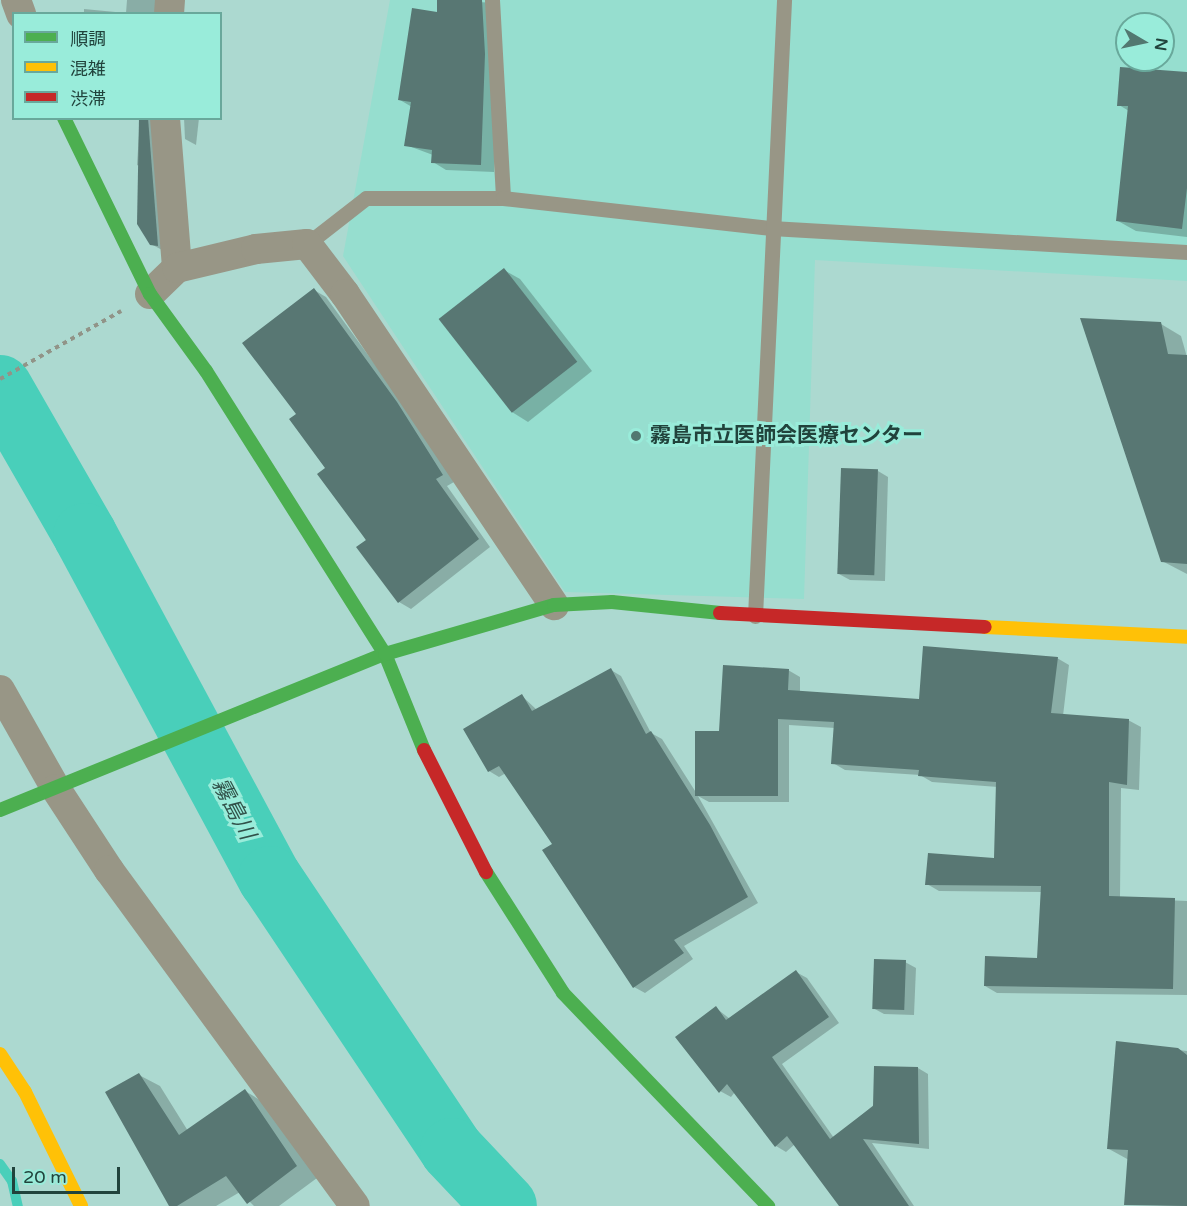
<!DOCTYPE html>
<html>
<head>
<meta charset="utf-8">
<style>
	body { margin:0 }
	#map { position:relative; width:1187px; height:1206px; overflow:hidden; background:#acd9d0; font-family:"Varela Round","Noto Sans JP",sans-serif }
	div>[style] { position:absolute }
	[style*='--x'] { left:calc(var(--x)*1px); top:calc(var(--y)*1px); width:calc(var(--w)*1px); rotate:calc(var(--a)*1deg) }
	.built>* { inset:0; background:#96decf }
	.shadow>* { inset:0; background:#0003 }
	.stream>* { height:10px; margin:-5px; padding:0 5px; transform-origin:5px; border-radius:5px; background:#49cfba }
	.river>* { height:64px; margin:-32px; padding:0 32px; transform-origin:32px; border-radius:32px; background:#49cfba }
	.building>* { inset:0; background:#587773; transform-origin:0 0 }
	.path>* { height:4px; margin-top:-2px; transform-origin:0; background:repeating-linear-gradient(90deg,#919488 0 4.5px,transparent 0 9px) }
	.lane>* { height:15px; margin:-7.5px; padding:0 7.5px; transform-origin:7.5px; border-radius:7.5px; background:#989686 }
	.street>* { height:30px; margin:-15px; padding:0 15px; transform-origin:15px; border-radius:15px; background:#989686 }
	.fast>* { height:14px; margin:-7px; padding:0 7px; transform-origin:7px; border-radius:7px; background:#4caf50 }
	.slow>* { height:14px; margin:-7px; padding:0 7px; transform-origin:7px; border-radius:7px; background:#ffc107 }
	.jam>* { height:14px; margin:-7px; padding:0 7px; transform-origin:7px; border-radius:7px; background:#c62828 }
	.dots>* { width:16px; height:16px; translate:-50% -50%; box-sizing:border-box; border:3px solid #99ecda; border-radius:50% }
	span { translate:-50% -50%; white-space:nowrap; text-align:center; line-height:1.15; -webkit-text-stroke:6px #99ecda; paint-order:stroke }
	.poi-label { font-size:21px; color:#21433c; font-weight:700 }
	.left { translate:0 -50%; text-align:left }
	.water-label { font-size:22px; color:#315149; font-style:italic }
	.legend { position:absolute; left:12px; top:12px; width:210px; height:108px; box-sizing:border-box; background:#99ecda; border:2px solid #69a89b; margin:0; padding:8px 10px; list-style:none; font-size:18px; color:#21433c }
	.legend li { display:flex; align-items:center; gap:12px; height:30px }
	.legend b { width:30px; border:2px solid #69a89b }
	.north { position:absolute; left:1115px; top:12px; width:60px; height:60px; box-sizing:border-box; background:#99ecda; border:2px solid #69a89b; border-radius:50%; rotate:99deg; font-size:16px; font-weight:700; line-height:24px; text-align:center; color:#21433c }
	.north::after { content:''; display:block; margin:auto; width:21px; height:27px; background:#527870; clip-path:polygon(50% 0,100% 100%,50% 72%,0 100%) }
	.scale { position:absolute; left:12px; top:1167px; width:108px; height:27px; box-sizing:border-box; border:3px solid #21433c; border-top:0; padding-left:8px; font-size:18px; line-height:21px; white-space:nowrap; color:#21433c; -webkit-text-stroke:4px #99ecda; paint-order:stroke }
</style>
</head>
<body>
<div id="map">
	<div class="built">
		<i style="clip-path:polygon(evenodd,390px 0,1187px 0,1187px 281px,815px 260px,804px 599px,565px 592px,343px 256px,390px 0,1127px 24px,1163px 24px,1163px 60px,1127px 60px,1127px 24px)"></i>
	</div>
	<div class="shadow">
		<i style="clip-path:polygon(127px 0,168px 0,165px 14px,84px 14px,84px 9px,126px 13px)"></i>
		<i style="clip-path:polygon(439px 0,497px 3px,494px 172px,446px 170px,433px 162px,433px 155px,406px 145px,412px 107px,400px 100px,438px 14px)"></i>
		<i style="clip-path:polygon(1187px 74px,1187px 237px,1136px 231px,1118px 221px,1129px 111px,1119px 105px)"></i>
		<i style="clip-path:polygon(140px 118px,163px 118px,164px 251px,151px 244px,141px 167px,137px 165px)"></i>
		<i style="clip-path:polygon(184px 118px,199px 118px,196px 145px,185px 139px)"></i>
		<i style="clip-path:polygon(504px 270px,520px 279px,592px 371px,528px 422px,512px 412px)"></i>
		<i style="clip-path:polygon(314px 290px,326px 297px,408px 410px,454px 482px,447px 486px,490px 547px,411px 609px,399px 602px,298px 414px)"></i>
		<i style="clip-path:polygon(1161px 324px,1181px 336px,1187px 357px,1187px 574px,1162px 561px)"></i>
		<i style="clip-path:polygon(878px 471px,888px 477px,885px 581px,850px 580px,839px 574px)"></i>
		<i style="clip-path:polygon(1057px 658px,1069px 665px,1063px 716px,1128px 720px,1141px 727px,1139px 790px,1121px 788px,1120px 898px,1187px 901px,1187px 995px,997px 993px,985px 986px,1038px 960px,1043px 892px,939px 891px,927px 884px,996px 859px,998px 787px,932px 782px,920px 775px,845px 770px,833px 763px,835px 728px,789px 725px,789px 802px,709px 802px,698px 796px,758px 903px,684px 946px,693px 959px,645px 993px,634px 987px,545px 850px,554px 845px,506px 773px,499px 777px,489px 771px,522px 696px,537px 710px,611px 670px,621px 676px,651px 733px,662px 739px,697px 794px,720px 733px,788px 670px,800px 677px,800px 693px,920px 701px)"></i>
		<i style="clip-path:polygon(905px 962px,916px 968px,914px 1015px,884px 1014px,873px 1008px)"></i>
		<i style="clip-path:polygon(796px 972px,807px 978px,839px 1023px,782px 1064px,834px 1138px,918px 1068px,928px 1074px,929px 1149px,872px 1143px,914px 1206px,840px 1206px,795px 1144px,786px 1152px,776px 1146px,735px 1092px,731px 1097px,720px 1091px,716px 1008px,730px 1019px)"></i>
		<i style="clip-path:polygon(1117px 1043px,1187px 1051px,1187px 1206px,1126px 1204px,1129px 1160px,1109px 1149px)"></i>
		<i style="clip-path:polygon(139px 1075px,160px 1086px,188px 1131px,245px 1091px,265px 1103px,317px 1178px,279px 1206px,254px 1206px,240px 1192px,216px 1206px,171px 1206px)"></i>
	</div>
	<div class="stream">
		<i style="--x:0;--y:1164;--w:21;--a:55"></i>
		<i style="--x:12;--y:1181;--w:26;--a:77"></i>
	</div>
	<div class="river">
		<i style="--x:0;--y:387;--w:171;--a:60.1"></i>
		<i style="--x:85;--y:535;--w:390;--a:61.7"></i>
		<i style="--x:270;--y:878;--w:327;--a:56.2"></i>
		<i style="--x:452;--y:1150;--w:77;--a:46.6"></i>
	</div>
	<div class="building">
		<i style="clip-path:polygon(437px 0,482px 0,485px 54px,481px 165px,431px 163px,432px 150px,404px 146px,411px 102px,398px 100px,412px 8px,437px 12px)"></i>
		<i style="clip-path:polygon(1120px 67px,1187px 72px,1187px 188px,1182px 229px,1116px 221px,1128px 106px,1117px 106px)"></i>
		<i style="clip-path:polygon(139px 118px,148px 118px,158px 246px,150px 245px,137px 224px)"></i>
		<i style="left:504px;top:268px;width:119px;height:83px;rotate:52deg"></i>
		<i style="clip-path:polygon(314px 288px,397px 402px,443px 475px,436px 479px,479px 539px,398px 603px,356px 547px,366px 540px,317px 474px,325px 468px,289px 419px,296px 414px,242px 343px)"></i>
		<i style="clip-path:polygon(1080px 318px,1161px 322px,1168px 354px,1187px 355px,1187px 564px,1161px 562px)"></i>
		<i style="left:841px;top:468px;width:37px;height:106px;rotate:2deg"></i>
		<i style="clip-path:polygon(923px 646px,1058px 657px,1051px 713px,1129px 719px,1127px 785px,1109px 782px,1109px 896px,1175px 898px,1173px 989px,984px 986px,985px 956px,1037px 958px,1041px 886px,925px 885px,928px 853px,994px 858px,996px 782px,918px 776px,919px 770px,831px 764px,834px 722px,778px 719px,778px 796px,695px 796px,695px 731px,719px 731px,723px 665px,789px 669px,788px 690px,919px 699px)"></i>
		<i style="clip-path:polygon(611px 668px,646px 734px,651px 731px,710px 825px,748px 897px,674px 940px,684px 953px,633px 988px,542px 850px,552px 844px,499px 766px,488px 772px,463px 729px,522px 694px,532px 711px)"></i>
		<i style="left:874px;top:959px;width:32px;height:50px;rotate:2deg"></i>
		<i style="clip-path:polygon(796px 970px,829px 1017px,772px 1057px,830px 1139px,873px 1106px,874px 1066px,918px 1067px,919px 1144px,863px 1139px,909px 1206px,839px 1206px,787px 1136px,775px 1147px,727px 1084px,719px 1093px,675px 1037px,716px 1006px,726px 1020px)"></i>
		<i style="clip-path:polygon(1116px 1041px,1178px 1048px,1187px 1055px,1187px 1206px,1124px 1205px,1128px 1150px,1107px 1149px)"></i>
		<i style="clip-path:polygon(139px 1073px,179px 1135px,245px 1089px,297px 1166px,247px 1204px,226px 1176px,177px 1206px,169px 1206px,105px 1092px)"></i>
	</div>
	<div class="path">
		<i style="--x:0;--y:379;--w:139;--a:-29.3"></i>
	</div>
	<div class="lane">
		<i style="--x:492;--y:0;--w:198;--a:86.8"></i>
		<i style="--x:307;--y:244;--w:75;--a:-37.9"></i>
		<i style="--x:366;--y:198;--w:137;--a:0"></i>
		<i style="--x:503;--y:198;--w:270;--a:6.4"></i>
		<i style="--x:771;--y:228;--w:417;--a:3.3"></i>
		<i style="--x:755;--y:616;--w:617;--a:-87.3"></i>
	</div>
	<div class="street">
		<i style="--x:16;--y:0;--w:15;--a:70"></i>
		<i style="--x:169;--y:14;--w:14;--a:-86"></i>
		<i style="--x:165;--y:118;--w:150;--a:85.4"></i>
		<i style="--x:150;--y:294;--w:37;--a:-44"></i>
		<i style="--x:177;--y:268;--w:81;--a:-13.5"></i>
		<i style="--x:256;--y:249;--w:51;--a:-5.6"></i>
		<i style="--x:307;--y:244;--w:63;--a:52.8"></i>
		<i style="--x:345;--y:294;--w:375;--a:56.1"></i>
		<i style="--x:0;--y:690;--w:114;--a:60.5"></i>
		<i style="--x:56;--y:789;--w:97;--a:56.8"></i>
		<i style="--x:109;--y:870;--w:416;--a:53.8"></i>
	</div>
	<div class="fast">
		<i style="--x:64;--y:118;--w:196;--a:64"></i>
		<i style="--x:150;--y:294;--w:95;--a:54"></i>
		<i style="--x:206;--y:371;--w:335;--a:57.7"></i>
		<i style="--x:385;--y:654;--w:104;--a:67.9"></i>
		<i style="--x:0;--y:810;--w:415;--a:-22.1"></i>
		<i style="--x:385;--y:654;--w:176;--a:-16.2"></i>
		<i style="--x:554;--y:605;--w:58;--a:-3"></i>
		<i style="--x:612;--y:602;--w:109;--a:5.8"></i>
		<i style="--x:486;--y:872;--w:143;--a:57.5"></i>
		<i style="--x:563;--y:993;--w:296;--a:46.1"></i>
	</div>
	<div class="slow">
		<i style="--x:985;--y:627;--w:202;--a:2.8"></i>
		<i style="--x:0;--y:1054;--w:45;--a:56.7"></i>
		<i style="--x:25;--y:1092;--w:127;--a:63.8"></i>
	</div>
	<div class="jam">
		<i style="--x:720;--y:613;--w:265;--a:3"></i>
		<i style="--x:424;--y:750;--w:137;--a:63.1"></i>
	</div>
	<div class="dots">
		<i style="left:636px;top:436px;background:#527870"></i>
	</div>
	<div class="poi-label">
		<span class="left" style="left:650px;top:436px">霧島市立医師会医療センター</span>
	</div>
	<div class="water-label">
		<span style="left:233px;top:809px;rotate:62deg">霧島川</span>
	</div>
	<ul class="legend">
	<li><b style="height:8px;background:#4caf50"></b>順調</li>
	<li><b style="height:8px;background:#ffc107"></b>混雑</li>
	<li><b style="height:8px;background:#c62828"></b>渋滞</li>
	</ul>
	<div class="north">N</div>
	<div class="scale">20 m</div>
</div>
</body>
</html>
